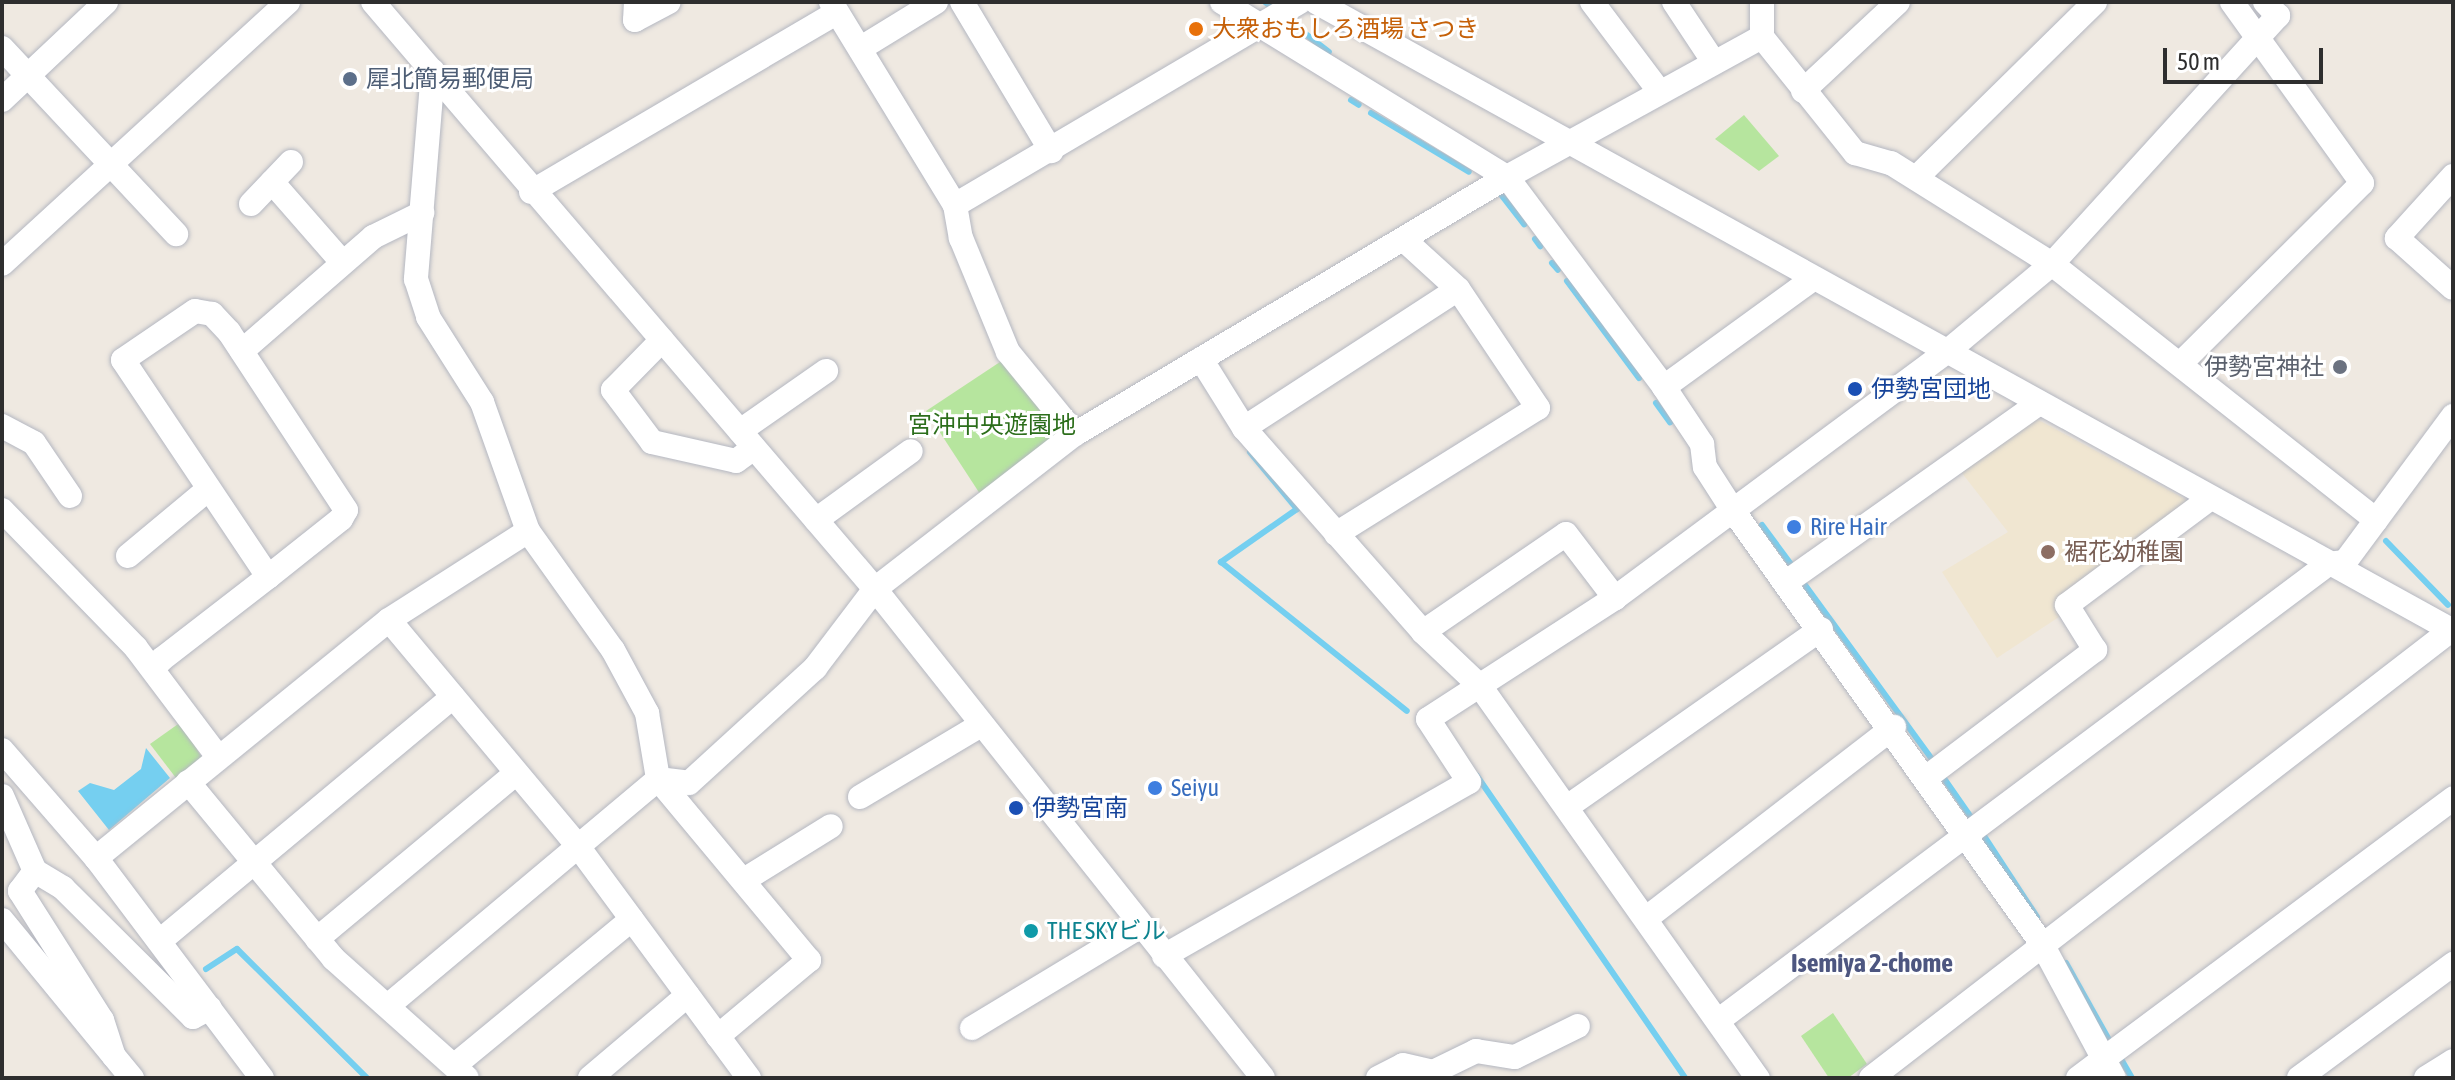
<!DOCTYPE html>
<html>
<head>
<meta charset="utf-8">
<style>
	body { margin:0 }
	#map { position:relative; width:2455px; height:1080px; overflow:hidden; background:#efe9e1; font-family:"Asap Condensed","Noto Sans JP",sans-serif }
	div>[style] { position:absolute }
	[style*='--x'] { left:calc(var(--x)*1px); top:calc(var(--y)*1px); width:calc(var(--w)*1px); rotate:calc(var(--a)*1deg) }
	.education>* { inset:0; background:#f0e6d1 }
	.green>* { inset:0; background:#b6e59e }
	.water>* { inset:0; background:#75cff0 }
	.stream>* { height:6px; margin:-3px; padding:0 3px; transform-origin:3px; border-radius:3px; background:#75cff0 }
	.roads { filter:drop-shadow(0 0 2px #b4b7c1) drop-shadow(0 0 2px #b4b7c1) }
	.minor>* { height:24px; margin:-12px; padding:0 12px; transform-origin:12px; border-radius:12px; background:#fff }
	.dots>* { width:22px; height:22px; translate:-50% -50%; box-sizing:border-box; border:4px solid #fff; border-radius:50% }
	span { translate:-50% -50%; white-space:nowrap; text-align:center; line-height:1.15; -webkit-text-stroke:6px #fff; paint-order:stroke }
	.food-label { font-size:24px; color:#c56008 }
	.left { translate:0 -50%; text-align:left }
	.service-label { font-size:24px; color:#4e5e75 }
	.worship-label { font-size:24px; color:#5b616d }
	.right { translate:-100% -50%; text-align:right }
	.transit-label { font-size:24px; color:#164399 }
	.park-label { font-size:24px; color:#2c6e1b }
	.shop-label { font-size:24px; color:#366cbe }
	.education-label { font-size:24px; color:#785e54 }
	.culture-label { font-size:24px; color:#0d838f }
	.neighbourhood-label { font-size:26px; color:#4d5680; font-weight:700 }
	.frame { position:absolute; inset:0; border:4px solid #2e2e2e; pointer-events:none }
	.scale { position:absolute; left:2163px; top:48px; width:160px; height:36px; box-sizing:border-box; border:4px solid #2e2e2e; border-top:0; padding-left:10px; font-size:24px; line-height:28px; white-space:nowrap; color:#2e2e2e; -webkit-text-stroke:6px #fff; paint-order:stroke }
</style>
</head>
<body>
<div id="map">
	<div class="education">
		<i style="clip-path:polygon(2033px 417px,2189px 501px,2055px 603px,2062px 615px,1997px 658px,1942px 572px,2008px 532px,1958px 468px)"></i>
	</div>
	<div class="green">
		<i style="clip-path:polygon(1744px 115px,1779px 156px,1759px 171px,1715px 139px)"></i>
		<i style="clip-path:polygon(1003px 360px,1061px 432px,982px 497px,926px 411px)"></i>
		<i style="clip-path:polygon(181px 722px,202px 758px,176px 778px,150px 744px)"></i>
		<i style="clip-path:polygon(1833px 1013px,1867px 1064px,1848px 1078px,1829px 1078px,1801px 1036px)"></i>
	</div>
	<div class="water">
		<i style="clip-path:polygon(146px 748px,170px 778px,109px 830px,78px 791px,90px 783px,114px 790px,141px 769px)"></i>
	</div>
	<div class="stream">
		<i style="--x:1265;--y:2;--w:6;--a:39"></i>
		<i style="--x:1290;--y:22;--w:49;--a:37.6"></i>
		<i style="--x:1351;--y:100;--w:9;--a:32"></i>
		<i style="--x:1371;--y:113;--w:114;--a:31"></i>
		<i style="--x:1499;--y:192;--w:41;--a:52"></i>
		<i style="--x:1535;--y:239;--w:9;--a:54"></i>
		<i style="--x:1552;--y:263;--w:9;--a:49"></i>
		<i style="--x:1567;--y:281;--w:121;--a:53.4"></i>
		<i style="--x:1656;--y:403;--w:24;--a:54"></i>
		<i style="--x:1250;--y:452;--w:74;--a:50.5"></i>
		<i style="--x:1297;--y:509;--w:93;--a:145.1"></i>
		<i style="--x:1221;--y:562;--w:238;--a:38.7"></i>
		<i style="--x:1762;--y:525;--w:52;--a:53.6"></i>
		<i style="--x:2386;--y:541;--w:89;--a:45.9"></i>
		<i style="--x:1805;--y:585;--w:214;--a:53.9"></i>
		<i style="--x:1477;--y:776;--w:367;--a:55.4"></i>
		<i style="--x:1943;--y:777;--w:52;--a:55.1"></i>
		<i style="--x:1984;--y:836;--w:97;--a:56.8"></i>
		<i style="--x:2066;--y:963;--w:88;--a:60.8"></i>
		<i style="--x:206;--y:969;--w:37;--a:-33"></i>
		<i style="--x:237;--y:949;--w:183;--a:44.8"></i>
		<i style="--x:2121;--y:1059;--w:22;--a:60"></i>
	</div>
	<div class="roads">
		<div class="minor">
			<i style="--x:373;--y:2;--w:772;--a:49.46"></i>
			<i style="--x:875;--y:589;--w:624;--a:51.57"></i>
			<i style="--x:636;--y:2;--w:18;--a:93"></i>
			<i style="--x:635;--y:20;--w:38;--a:-28"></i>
			<i style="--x:831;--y:2;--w:238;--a:58.6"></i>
			<i style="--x:955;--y:205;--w:34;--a:80"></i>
			<i style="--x:961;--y:238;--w:123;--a:67.6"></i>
			<i style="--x:1008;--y:352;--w:106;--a:50.7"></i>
			<i style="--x:962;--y:2;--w:174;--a:59.1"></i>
			<i style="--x:1222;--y:2;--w:334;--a:31.6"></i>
			<i style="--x:1507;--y:177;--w:262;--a:53.2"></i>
			<i style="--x:1664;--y:387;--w:69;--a:56.3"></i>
			<i style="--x:1702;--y:444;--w:23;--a:83"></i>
			<i style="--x:1705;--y:467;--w:50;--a:57.3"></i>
			<i style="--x:1732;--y:509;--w:534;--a:54.52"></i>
			<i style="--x:2042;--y:944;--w:152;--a:61.8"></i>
			<i style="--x:1316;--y:2;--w:1299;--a:28.95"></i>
			<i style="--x:1592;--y:2;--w:111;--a:53"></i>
			<i style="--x:1674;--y:2;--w:71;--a:56.5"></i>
			<i style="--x:1762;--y:2;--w:35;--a:90"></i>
			<i style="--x:1762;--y:37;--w:149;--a:51.3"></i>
			<i style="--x:1855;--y:153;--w:37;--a:16"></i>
			<i style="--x:1891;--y:163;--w:190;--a:32.1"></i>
			<i style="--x:2052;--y:264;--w:413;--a:38.3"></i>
			<i style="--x:2;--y:48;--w:255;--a:46.9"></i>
			<i style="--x:861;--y:48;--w:88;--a:-31.5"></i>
			<i style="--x:433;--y:71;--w:209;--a:94.7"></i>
			<i style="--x:416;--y:279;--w:40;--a:72"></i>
			<i style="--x:428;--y:317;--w:101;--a:57.6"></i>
			<i style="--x:482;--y:402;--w:137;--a:70.4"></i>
			<i style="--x:528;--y:531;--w:146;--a:54.5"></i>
			<i style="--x:613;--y:650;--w:72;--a:61.6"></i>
			<i style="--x:647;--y:713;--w:67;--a:80.5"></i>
			<i style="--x:658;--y:779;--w:236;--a:50.2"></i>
			<i style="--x:809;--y:960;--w:119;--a:140.1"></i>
			<i style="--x:1803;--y:91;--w:130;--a:-43.1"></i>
			<i style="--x:2;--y:100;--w:143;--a:-43.3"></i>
			<i style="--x:2453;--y:176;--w:84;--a:132.1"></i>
			<i style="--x:2397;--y:238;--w:75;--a:41.8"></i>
			<i style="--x:1916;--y:178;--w:251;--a:-44.5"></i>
			<i style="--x:272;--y:182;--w:106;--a:48.8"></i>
			<i style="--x:531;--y:192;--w:354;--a:-30.4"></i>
			<i style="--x:251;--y:204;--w:58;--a:-46.4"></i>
			<i style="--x:955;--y:205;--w:400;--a:-30.5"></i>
			<i style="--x:2;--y:264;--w:388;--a:-42.5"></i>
			<i style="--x:662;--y:340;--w:70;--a:134.4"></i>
			<i style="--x:613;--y:390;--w:65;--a:53.1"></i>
			<i style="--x:652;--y:442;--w:86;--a:12.7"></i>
			<i style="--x:736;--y:461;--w:22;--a:-36"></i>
			<i style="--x:242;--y:351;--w:174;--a:-41"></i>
			<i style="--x:373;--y:237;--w:55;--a:-26.1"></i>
			<i style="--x:1201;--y:359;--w:81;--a:58.1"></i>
			<i style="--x:1244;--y:428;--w:271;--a:48.7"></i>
			<i style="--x:1423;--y:632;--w:79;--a:43.5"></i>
			<i style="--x:1480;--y:686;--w:481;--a:54.7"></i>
			<i style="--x:2181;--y:363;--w:255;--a:-44.8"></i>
			<i style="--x:2362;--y:183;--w:223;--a:-125.7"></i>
			<i style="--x:1664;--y:387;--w:180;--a:-36"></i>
			<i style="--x:2;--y:426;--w:36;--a:28"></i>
			<i style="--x:34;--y:443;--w:64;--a:55.8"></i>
			<i style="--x:1244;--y:428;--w:255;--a:-33"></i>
			<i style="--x:740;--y:431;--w:105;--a:-34.9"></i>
			<i style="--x:2;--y:510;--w:192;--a:45.8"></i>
			<i style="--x:136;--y:648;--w:136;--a:53"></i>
			<i style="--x:816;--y:520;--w:117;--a:-36"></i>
			<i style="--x:1336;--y:534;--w:238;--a:-32"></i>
			<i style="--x:1538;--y:408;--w:143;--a:-123.9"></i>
			<i style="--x:1458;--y:289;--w:74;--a:-137.7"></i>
			<i style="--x:128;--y:556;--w:102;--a:-39.8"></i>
			<i style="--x:1785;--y:583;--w:310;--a:-35.3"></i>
			<i style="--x:389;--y:620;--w:293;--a:50.1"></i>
			<i style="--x:577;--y:845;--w:290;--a:53.6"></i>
			<i style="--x:1423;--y:632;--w:173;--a:-34.4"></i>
			<i style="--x:1566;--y:534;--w:81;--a:52.6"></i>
			<i style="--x:153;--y:669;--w:13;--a:-48"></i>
			<i style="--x:162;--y:659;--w:134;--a:-37.7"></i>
			<i style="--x:268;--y:577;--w:93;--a:-38.5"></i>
			<i style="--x:341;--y:519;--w:10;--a:-61"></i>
			<i style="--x:346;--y:510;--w:213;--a:-123.3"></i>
			<i style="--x:229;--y:332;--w:25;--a:-133"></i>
			<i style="--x:212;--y:314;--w:17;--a:-170"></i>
			<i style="--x:195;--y:311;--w:87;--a:145.8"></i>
			<i style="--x:123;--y:360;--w:261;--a:56.2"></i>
			<i style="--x:2;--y:750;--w:143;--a:49"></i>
			<i style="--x:96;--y:858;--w:276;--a:53"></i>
			<i style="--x:1927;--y:777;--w:211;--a:-37.1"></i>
			<i style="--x:2095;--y:650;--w:53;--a:-121.9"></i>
			<i style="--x:2067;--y:605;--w:177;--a:-36.7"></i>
			<i style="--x:188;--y:782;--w:229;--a:50.5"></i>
			<i style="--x:334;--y:959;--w:178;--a:41.8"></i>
			<i style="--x:2;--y:796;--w:82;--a:66.3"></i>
			<i style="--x:35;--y:871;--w:33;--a:31"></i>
			<i style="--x:63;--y:888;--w:183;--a:44.8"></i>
			<i style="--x:193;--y:1017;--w:19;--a:-28"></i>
			<i style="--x:860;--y:797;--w:139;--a:-30.8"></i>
			<i style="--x:1567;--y:807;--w:310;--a:-35"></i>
			<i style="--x:96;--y:858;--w:377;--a:-39.1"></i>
			<i style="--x:389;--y:620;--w:165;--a:-32.6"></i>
			<i style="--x:35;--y:871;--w:25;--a:127"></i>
			<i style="--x:20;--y:891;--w:153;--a:57.6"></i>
			<i style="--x:102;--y:1020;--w:38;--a:72"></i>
			<i style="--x:744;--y:880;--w:102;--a:-31.8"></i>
			<i style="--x:1648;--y:917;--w:311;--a:-37.7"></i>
			<i style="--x:2;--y:920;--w:205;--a:50.6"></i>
			<i style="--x:317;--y:939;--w:259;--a:-39.8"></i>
			<i style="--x:161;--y:940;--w:380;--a:-39.8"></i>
			<i style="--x:1164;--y:956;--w:351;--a:-29.7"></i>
			<i style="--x:1469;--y:782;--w:75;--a:-123.1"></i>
			<i style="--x:1428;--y:719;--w:223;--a:-32.9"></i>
			<i style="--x:1615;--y:598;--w:416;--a:-36.6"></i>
			<i style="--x:1949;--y:350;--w:134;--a:-39.9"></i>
			<i style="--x:2052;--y:264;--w:336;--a:-47.7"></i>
			<i style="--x:2278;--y:16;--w:19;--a:-133"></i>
			<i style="--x:389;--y:1005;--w:351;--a:-40"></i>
			<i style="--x:658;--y:779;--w:31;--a:7"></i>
			<i style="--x:689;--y:783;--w:171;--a:-42.4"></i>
			<i style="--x:815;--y:668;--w:99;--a:-52.8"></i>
			<i style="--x:875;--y:589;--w:253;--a:-37.8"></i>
			<i style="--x:1075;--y:434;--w:503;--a:-30.75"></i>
			<i style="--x:1507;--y:177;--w:291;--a:-28.8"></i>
			<i style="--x:1719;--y:1020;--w:761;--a:-36.82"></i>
			<i style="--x:2328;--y:564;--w:17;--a:-7"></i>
			<i style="--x:2345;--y:562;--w:182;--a:-53.5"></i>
			<i style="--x:972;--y:1028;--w:194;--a:-31.1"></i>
			<i style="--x:455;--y:1065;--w:229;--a:-39.5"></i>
			<i style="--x:590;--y:1078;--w:128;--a:-40.3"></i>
			<i style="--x:1378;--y:1078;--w:28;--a:-27"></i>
			<i style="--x:1403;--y:1065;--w:31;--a:13"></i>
			<i style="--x:1433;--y:1072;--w:48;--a:-26"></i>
			<i style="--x:1476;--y:1051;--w:39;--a:9"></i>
			<i style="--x:1515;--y:1057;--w:70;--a:-26.2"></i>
			<i style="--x:1871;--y:1078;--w:733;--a:-37.68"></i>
			<i style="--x:2078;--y:1078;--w:468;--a:-36.7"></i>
			<i style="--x:2299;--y:1078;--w:192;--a:-36.5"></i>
			<i style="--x:2426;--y:1078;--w:32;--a:-32"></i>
		</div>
	</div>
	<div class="dots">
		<i style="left:1196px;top:29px;background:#e8710a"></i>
		<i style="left:350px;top:79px;background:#5c6f8a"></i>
		<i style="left:2340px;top:367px;background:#6b7280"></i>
		<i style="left:1855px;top:389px;background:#1a4fb4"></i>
		<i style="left:1794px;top:527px;background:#3f7fe0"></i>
		<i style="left:2048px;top:552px;background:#8d6e63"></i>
		<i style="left:1155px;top:788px;background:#3f7fe0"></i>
		<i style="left:1016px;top:808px;background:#1a4fb4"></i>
		<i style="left:1031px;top:931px;background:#0f9aa8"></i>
	</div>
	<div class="food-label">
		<span class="left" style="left:1212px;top:29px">大衆おもしろ酒場 さつき</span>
	</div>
	<div class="service-label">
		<span class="left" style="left:366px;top:79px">犀北簡易郵便局</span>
	</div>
	<div class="worship-label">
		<span class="right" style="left:2324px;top:367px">伊勢宮神社</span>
	</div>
	<div class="transit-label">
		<span class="left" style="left:1871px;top:389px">伊勢宮団地</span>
		<span class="left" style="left:1032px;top:808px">伊勢宮南</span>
	</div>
	<div class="park-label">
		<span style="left:992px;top:425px">宮沖中央遊園地</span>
	</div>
	<div class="shop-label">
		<span class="left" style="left:1810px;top:527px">Rire Hair</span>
		<span class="left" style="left:1171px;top:788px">Seiyu</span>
	</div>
	<div class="education-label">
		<span class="left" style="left:2064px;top:552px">裾花幼稚園</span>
	</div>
	<div class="culture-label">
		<span class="left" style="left:1047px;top:931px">THE SKYビル</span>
	</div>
	<div class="neighbourhood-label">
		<span style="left:1872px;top:964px">Isemiya 2-chome</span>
	</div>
	<div class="frame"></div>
	<div class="scale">50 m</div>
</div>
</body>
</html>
